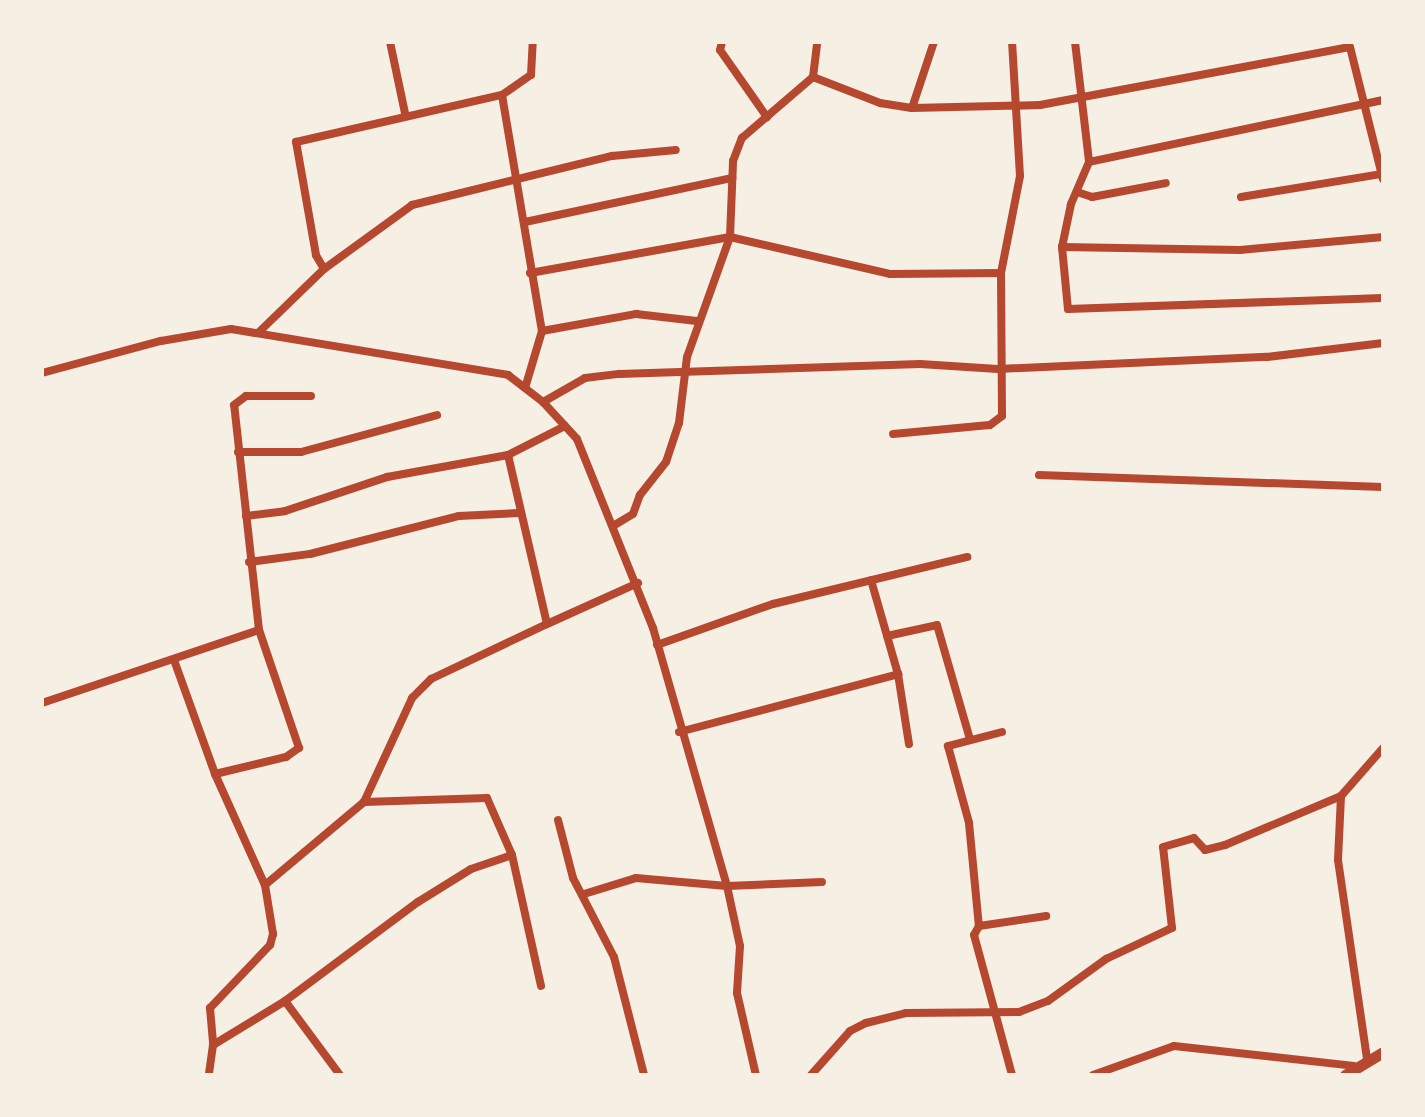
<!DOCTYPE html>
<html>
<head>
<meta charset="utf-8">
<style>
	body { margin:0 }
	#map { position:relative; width:1425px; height:1117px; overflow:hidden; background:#f6efe4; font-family:Montserrat,sans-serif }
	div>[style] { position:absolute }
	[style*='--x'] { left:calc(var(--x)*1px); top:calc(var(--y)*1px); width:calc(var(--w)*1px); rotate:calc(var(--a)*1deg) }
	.minor>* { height:8px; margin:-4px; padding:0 4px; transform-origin:4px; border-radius:4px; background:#b5482f }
	.tertiary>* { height:11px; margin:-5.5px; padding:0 5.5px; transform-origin:5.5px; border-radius:5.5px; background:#b5482f }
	span { translate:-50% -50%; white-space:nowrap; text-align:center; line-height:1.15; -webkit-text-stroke:7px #f6efe4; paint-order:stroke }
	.frame { position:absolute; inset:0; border:44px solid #f6efe4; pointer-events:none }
</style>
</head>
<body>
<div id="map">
	<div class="minor">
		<i style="--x:390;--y:42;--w:73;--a:78.1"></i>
		<i style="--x:722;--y:42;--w:8;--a:104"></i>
		<i style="--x:720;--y:50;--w:82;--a:55"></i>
		<i style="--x:1075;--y:42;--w:121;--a:83.3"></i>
		<i style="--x:813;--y:77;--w:72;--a:21.2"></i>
		<i style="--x:880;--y:103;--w:32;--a:9"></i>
		<i style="--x:912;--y:108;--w:128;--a:-1.3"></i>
		<i style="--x:1040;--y:105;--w:315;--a:-10.6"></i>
		<i style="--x:1350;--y:47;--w:136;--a:76"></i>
		<i style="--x:502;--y:95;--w:239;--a:80.4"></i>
		<i style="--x:542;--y:331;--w:59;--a:106.6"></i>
		<i style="--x:1383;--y:100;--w:300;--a:168.1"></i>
		<i style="--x:1089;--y:162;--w:46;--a:113.2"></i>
		<i style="--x:1071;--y:204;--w:44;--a:101.8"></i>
		<i style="--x:1062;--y:247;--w:62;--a:84.5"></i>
		<i style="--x:1068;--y:309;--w:315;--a:-2"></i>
		<i style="--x:912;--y:108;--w:70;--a:-71.6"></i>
		<i style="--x:1077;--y:192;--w:16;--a:18"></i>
		<i style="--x:1092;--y:197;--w:75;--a:-10.7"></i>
		<i style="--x:1241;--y:197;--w:143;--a:-9.3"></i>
		<i style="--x:525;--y:222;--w:212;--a:-12"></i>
		<i style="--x:1062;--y:247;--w:178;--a:1"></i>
		<i style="--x:1240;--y:250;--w:144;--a:-5.2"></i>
		<i style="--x:324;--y:269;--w:16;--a:-120"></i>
		<i style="--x:316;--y:255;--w:115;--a:-100"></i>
		<i style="--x:296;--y:142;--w:211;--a:-12.9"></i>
		<i style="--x:502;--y:95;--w:35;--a:-35"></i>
		<i style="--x:531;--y:75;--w:33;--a:-87"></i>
		<i style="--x:530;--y:273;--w:203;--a:-10.2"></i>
		<i style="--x:730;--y:237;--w:164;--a:13"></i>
		<i style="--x:890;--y:274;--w:111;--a:-0.5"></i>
		<i style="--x:542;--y:331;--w:96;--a:-10.3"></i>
		<i style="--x:636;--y:314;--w:61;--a:6.5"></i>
		<i style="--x:258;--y:333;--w:92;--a:-44.1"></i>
		<i style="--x:324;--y:269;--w:109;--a:-36"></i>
		<i style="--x:412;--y:205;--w:206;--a:-13.8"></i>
		<i style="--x:612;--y:156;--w:64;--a:-5.4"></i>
		<i style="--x:42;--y:373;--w:123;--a:-15.1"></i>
		<i style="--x:161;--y:341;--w:71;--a:-9.7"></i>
		<i style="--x:231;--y:329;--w:281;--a:9.4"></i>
		<i style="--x:508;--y:375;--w:44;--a:37.6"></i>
		<i style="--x:543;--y:402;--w:50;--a:47.4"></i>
		<i style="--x:577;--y:439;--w:204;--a:68.1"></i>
		<i style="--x:653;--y:628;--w:268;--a:74"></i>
		<i style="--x:727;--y:886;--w:61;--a:77.8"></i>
		<i style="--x:740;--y:946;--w:47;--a:93.7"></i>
		<i style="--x:737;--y:993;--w:84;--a:77"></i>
		<i style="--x:543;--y:402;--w:48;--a:-29.7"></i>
		<i style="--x:585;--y:378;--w:34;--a:-7"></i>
		<i style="--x:619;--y:374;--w:301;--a:-1.9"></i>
		<i style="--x:920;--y:364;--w:78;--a:3.7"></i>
		<i style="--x:998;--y:369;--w:269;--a:-2.6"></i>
		<i style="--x:1267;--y:357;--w:117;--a:-6.9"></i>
		<i style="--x:893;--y:434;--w:97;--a:-5.3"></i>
		<i style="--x:990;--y:425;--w:15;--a:-37"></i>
		<i style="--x:1002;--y:416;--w:143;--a:-90.4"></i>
		<i style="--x:1001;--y:273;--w:99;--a:-78.9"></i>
		<i style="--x:1020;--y:176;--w:134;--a:-93.4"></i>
		<i style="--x:238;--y:452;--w:63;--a:0"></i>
		<i style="--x:301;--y:452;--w:141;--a:-15.2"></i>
		<i style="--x:508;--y:455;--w:173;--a:77"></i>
		<i style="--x:547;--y:624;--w:100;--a:-24.3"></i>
		<i style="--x:1039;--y:475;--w:344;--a:2"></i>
		<i style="--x:246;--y:516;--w:39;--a:-7"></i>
		<i style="--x:285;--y:511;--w:108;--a:-18.4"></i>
		<i style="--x:387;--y:477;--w:123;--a:-10.3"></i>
		<i style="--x:508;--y:455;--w:64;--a:-27"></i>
		<i style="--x:613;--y:526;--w:23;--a:-31"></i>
		<i style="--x:633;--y:514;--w:20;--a:-70"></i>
		<i style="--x:640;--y:495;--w:42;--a:-51.8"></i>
		<i style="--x:666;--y:462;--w:41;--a:-71.6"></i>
		<i style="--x:679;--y:423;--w:66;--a:-83.1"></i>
		<i style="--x:687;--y:357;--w:127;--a:-70.3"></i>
		<i style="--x:730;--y:237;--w:76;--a:-87.7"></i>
		<i style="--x:733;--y:161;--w:25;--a:-69"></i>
		<i style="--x:742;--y:138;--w:94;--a:-40.7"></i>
		<i style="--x:813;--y:77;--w:35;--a:-83"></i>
		<i style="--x:249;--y:562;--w:62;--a:-7.5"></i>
		<i style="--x:310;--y:554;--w:154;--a:-14.3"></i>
		<i style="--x:459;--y:516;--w:59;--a:-2.9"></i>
		<i style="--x:871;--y:580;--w:98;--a:74"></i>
		<i style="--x:898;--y:674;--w:71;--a:81.1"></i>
		<i style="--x:887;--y:636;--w:51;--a:-12.4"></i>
		<i style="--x:937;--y:625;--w:119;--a:73.9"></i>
		<i style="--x:657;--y:645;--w:123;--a:-19.5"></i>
		<i style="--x:773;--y:604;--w:200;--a:-13.6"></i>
		<i style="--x:174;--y:660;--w:121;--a:70.2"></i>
		<i style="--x:215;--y:774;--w:122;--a:65.8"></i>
		<i style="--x:265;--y:885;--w:50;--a:80.7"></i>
		<i style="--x:273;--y:934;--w:11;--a:105"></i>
		<i style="--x:270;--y:945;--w:87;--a:133.6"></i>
		<i style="--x:210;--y:1008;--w:37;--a:85"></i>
		<i style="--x:213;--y:1045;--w:30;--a:98"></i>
		<i style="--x:42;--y:703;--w:229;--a:-18.6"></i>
		<i style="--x:679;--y:732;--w:227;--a:-14.8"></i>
		<i style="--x:1002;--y:732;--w:56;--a:165.5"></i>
		<i style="--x:948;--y:746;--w:80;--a:74.7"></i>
		<i style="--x:969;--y:823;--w:103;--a:84.5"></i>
		<i style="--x:979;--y:926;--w:68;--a:-8.5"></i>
		<i style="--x:215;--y:774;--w:73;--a:-13.5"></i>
		<i style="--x:286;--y:757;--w:16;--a:-35"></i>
		<i style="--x:299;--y:748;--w:125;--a:-108.7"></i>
		<i style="--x:259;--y:630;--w:226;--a:-96.3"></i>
		<i style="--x:234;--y:405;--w:15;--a:-37"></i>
		<i style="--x:246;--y:396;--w:65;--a:0"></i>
		<i style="--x:1341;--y:796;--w:64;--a:92.7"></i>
		<i style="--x:1338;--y:860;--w:201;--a:81.7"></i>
		<i style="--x:364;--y:802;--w:123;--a:-1.9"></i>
		<i style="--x:487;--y:798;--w:62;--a:66.3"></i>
		<i style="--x:512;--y:855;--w:134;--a:77.5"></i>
		<i style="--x:558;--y:820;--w:60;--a:75.5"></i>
		<i style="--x:573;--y:878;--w:89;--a:62.6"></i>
		<i style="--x:614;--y:957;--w:122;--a:75.7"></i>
		<i style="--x:265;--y:885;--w:129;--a:-40"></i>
		<i style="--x:364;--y:802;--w:115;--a:-65.2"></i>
		<i style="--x:412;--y:698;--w:27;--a:-45"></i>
		<i style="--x:431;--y:679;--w:128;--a:-25.4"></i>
		<i style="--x:584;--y:894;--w:54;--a:-17.1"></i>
		<i style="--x:636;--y:878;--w:91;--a:5"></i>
		<i style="--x:727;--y:886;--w:95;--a:-2.4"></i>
		<i style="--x:979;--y:926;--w:10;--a:119"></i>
		<i style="--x:974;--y:935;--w:145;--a:74.8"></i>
		<i style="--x:285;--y:1001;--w:92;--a:53.4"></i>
		<i style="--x:213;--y:1045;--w:84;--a:-31.4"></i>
		<i style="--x:285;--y:1001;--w:166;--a:-36.7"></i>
		<i style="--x:418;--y:902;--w:62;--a:-31.9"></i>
		<i style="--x:471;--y:869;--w:43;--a:-18.9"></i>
		<i style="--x:811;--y:1075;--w:59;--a:-48.4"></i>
		<i style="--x:850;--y:1031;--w:18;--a:-27"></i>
		<i style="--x:866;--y:1023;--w:41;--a:-14"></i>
		<i style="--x:906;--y:1013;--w:113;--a:-0.5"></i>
		<i style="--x:1019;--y:1012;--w:31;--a:-21"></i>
		<i style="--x:1048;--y:1001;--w:72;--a:-35.9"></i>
		<i style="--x:1106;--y:959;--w:73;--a:-25.2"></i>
		<i style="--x:1172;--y:928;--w:81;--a:-96.3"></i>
		<i style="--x:1163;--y:847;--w:32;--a:-16"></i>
		<i style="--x:1194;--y:838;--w:16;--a:47"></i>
		<i style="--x:1205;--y:850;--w:21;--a:-14"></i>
		<i style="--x:1225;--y:845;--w:126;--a:-22.9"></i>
		<i style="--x:1341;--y:796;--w:64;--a:-48.8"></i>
		<i style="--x:1093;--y:1075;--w:86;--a:-19.7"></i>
		<i style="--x:1174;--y:1046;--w:181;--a:6.3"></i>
	</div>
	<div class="tertiary">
		<i style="--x:1345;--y:1075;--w:44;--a:-31.2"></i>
	</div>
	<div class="frame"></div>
</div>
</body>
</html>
